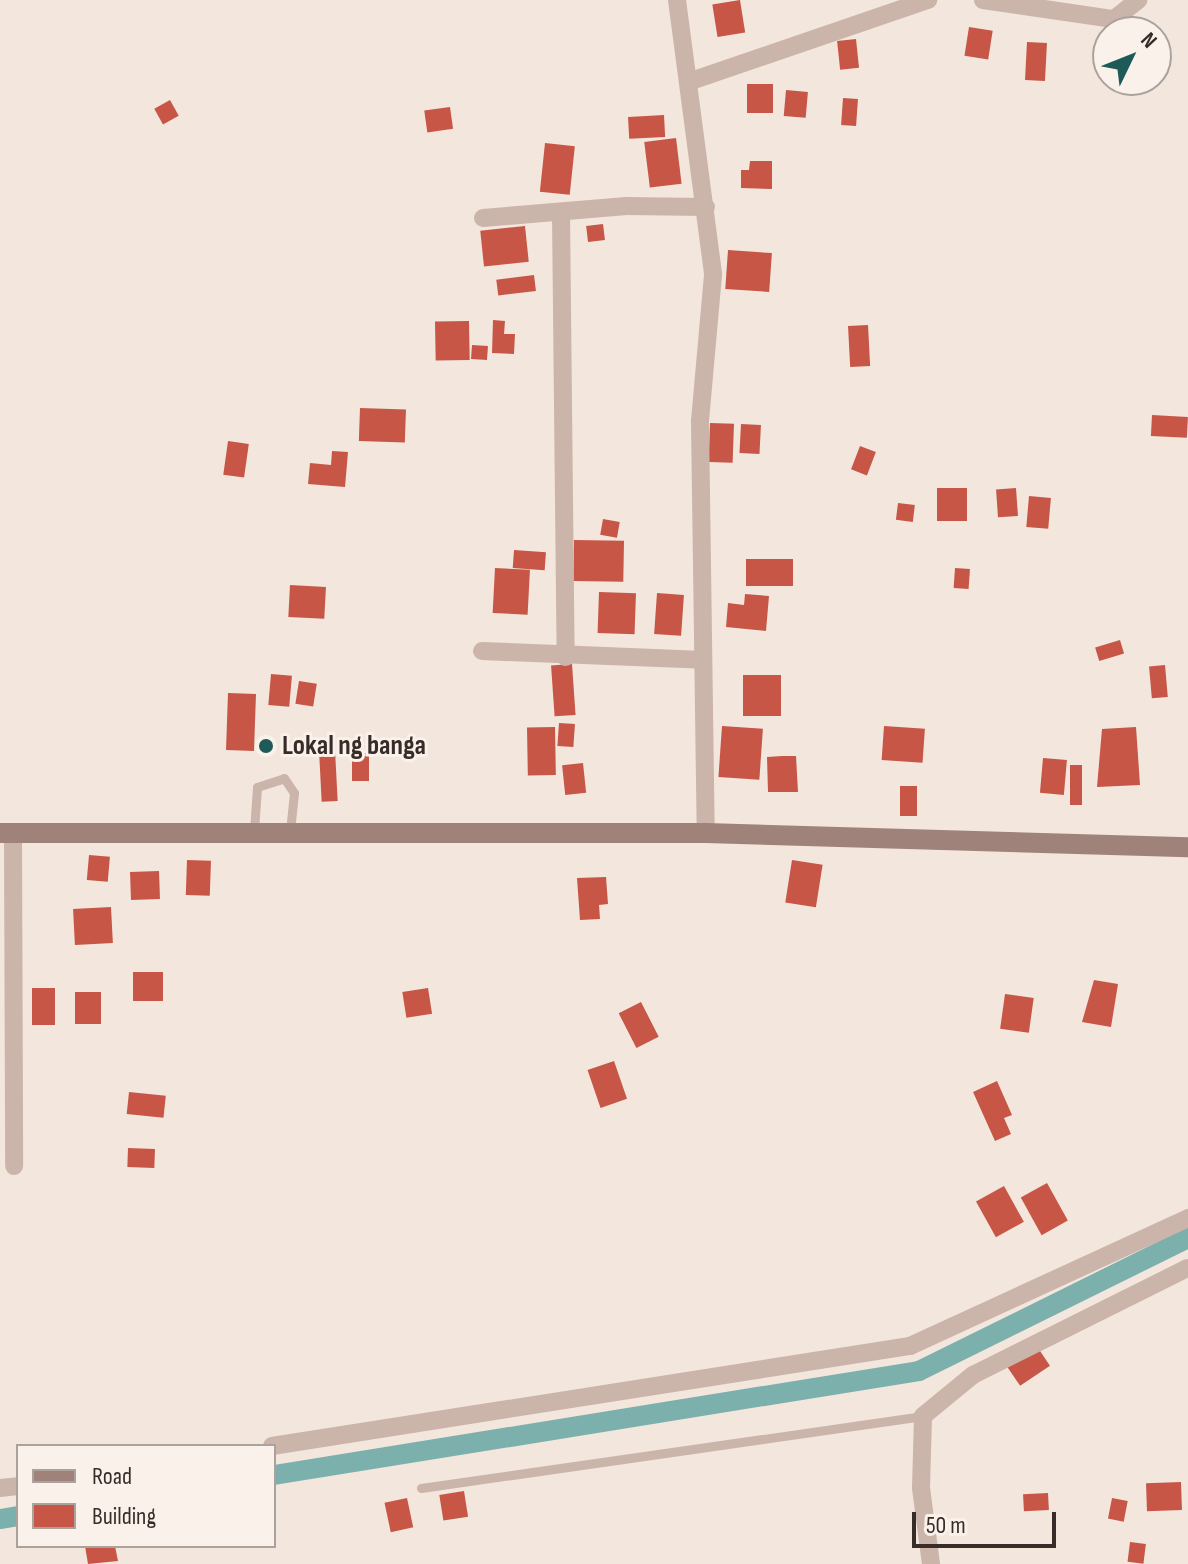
<!DOCTYPE html>
<html>
<head>
<meta charset="utf-8">
<style>
	body { margin:0 }
	#map { position:relative; width:1188px; height:1564px; overflow:hidden; background:#f3e6dd; font-family:"Sofia Sans Condensed",sans-serif }
	div>[style] { position:absolute }
	[style*='--x'] { left:calc(var(--x)*1px); top:calc(var(--y)*1px); width:calc(var(--w)*1px); rotate:calc(var(--a)*1deg) }
	.canal>* { height:20px; margin:-10px; padding:0 10px; transform-origin:10px; border-radius:10px; background:#7cb0ac }
	.building>* { inset:0; background:#c75647; transform-origin:0 0 }
	.service>* { height:9px; margin:-4.5px; padding:0 4.5px; transform-origin:4.5px; border-radius:4.5px; background:#cbb4a9 }
	.minor>* { height:18px; margin:-9px; padding:0 9px; transform-origin:9px; border-radius:9px; background:#cbb4a9 }
	.secondary>* { height:20px; margin:-10px; padding:0 10px; transform-origin:10px; border-radius:10px; background:#9f837a }
	.dots>* { width:22px; height:22px; translate:-50% -50%; box-sizing:border-box; border:4px solid #faf1ea; border-radius:50% }
	span { translate:-50% -50%; white-space:nowrap; text-align:center; line-height:1.15; -webkit-text-stroke:6px #faf1ea; paint-order:stroke }
	.poi-label { font-size:28px; color:#382c29; font-weight:700 }
	.left { translate:0 -50%; text-align:left }
	.legend { position:absolute; left:16px; top:1444px; width:260px; height:104px; box-sizing:border-box; background:#faf1ea; border:2px solid #aca29d; margin:0; padding:10px 14px; list-style:none; font-size:24px; color:#382c29 }
	.legend li { display:flex; align-items:center; gap:16px; height:40px }
	.legend b { width:40px; border:2px solid #aca29d }
	.north { position:absolute; left:1092px; top:16px; width:80px; height:80px; box-sizing:border-box; background:#faf1ea; border:2px solid #aca29d; border-radius:50%; rotate:47deg; font-size:22px; font-weight:700; line-height:32px; text-align:center; color:#382c29 }
	.north::after { content:''; display:block; margin:auto; width:28px; height:36px; background:#1e5a57; clip-path:polygon(50% 0,100% 100%,50% 72%,0 100%) }
	.scale { position:absolute; left:912px; top:1512px; width:144px; height:36px; box-sizing:border-box; border:4px solid #382c29; border-top:0; padding-left:10px; font-size:24px; line-height:28px; white-space:nowrap; color:#382c29; -webkit-text-stroke:6px #faf1ea; paint-order:stroke }
</style>
</head>
<body>
<div id="map">
	<div class="canal">
		<i style="--x:274;--y:1475;--w:653;--a:-9.16"></i>
		<i style="--x:919;--y:1371;--w:300;--a:-26.3"></i>
		<i style="--x:0;--y:1519;--w:18;--a:-9"></i>
	</div>
	<div class="building">
		<i style="left:740px;top:0;width:33px;height:28px;rotate:81deg"></i>
		<i style="left:969px;top:27px;width:24px;height:29px;rotate:9deg"></i>
		<i style="left:856px;top:39px;width:29px;height:19px;rotate:84deg"></i>
		<i style="left:1027px;top:42px;width:20px;height:38px;rotate:3deg"></i>
		<i style="left:747px;top:84px;width:26px;height:29px"></i>
		<i style="left:786px;top:90px;width:22px;height:26px;rotate:5deg"></i>
		<i style="left:843px;top:98px;width:15px;height:27px;rotate:4deg"></i>
		<i style="left:170px;top:100px;width:18px;height:18px;rotate:61deg"></i>
		<i style="left:450px;top:107px;width:22px;height:26px;rotate:82deg"></i>
		<i style="left:664px;top:115px;width:22px;height:36px;rotate:87deg"></i>
		<i style="left:676px;top:138px;width:46px;height:32px;rotate:83deg"></i>
		<i style="left:545px;top:143px;width:30px;height:49px;rotate:6deg"></i>
		<i style="clip-path:polygon(750px 161px,772px 161px,772px 189px,741px 188px,741px 170px,749px 170px)"></i>
		<i style="left:603px;top:224px;width:16px;height:17px;rotate:83deg"></i>
		<i style="left:525px;top:226px;width:36px;height:45px;rotate:84deg"></i>
		<i style="left:728px;top:250px;width:44px;height:39px;rotate:4deg"></i>
		<i style="left:534px;top:275px;width:16px;height:38px;rotate:83deg"></i>
		<i style="clip-path:polygon(493px 320px,505px 321px,504px 334px,515px 334px,514px 354px,492px 353px)"></i>
		<i style="left:469px;top:321px;width:39px;height:34px;rotate:89deg"></i>
		<i style="left:868px;top:325px;width:41px;height:20px;rotate:87deg"></i>
		<i style="left:472px;top:345px;width:16px;height:14px;rotate:4deg"></i>
		<i style="left:360px;top:408px;width:46px;height:33px;rotate:2deg"></i>
		<i style="left:1152px;top:415px;width:36px;height:21px;rotate:3deg"></i>
		<i style="left:710px;top:423px;width:24px;height:39px;rotate:2deg"></i>
		<i style="left:741px;top:424px;width:20px;height:29px;rotate:3deg"></i>
		<i style="left:228px;top:441px;width:21px;height:34px;rotate:8deg"></i>
		<i style="left:860px;top:446px;width:17px;height:25px;rotate:21deg"></i>
		<i style="clip-path:polygon(332px 451px,348px 452px,345px 487px,308px 484px,310px 463px,331px 465px)"></i>
		<i style="left:937px;top:488px;width:30px;height:33px"></i>
		<i style="left:1016px;top:488px;width:28px;height:20px;rotate:86deg"></i>
		<i style="left:1029px;top:496px;width:22px;height:31px;rotate:5deg"></i>
		<i style="left:898px;top:503px;width:17px;height:17px;rotate:7deg"></i>
		<i style="left:603px;top:519px;width:17px;height:16px;rotate:10deg"></i>
		<i style="left:574px;top:540px;width:50px;height:41px;rotate:1deg"></i>
		<i style="left:514px;top:550px;width:32px;height:18px;rotate:4deg"></i>
		<i style="left:746px;top:559px;width:47px;height:27px"></i>
		<i style="left:495px;top:568px;width:35px;height:45px;rotate:3deg"></i>
		<i style="left:955px;top:568px;width:15px;height:20px;rotate:4deg"></i>
		<i style="left:290px;top:585px;width:36px;height:32px;rotate:3deg"></i>
		<i style="left:599px;top:592px;width:37px;height:41px;rotate:2deg"></i>
		<i style="left:657px;top:593px;width:27px;height:41px;rotate:4deg"></i>
		<i style="clip-path:polygon(745px 594px,769px 596px,766px 631px,726px 627px,728px 603px,744px 605px)"></i>
		<i style="left:1120px;top:640px;width:14px;height:26px;rotate:73deg"></i>
		<i style="left:572px;top:664px;width:51px;height:21px;rotate:86deg"></i>
		<i style="left:1165px;top:665px;width:32px;height:16px;rotate:85deg"></i>
		<i style="left:271px;top:674px;width:21px;height:31px;rotate:5deg"></i>
		<i style="left:743px;top:675px;width:38px;height:41px"></i>
		<i style="left:299px;top:681px;width:18px;height:23px;rotate:9deg"></i>
		<i style="left:228px;top:693px;width:28px;height:57px;rotate:2deg"></i>
		<i style="left:559px;top:723px;width:16px;height:23px;rotate:4deg"></i>
		<i style="left:722px;top:726px;width:41px;height:51px;rotate:4deg"></i>
		<i style="left:884px;top:726px;width:41px;height:34px;rotate:4deg"></i>
		<i style="left:555px;top:727px;width:48px;height:28px;rotate:89deg"></i>
		<i style="clip-path:polygon(1136px 727px,1140px 785px,1097px 787px,1102px 729px)"></i>
		<i style="left:335px;top:750px;width:51px;height:16px;rotate:87deg"></i>
		<i style="left:352px;top:753px;width:17px;height:28px"></i>
		<i style="clip-path:polygon(782px 756px,796px 756px,798px 792px,768px 792px,767px 757px)"></i>
		<i style="left:1043px;top:758px;width:24px;height:35px;rotate:5deg"></i>
		<i style="left:583px;top:763px;width:30px;height:21px;rotate:84deg"></i>
		<i style="left:1070px;top:765px;width:12px;height:40px"></i>
		<i style="left:900px;top:786px;width:17px;height:30px"></i>
		<i style="left:89px;top:855px;width:21px;height:25px;rotate:5deg"></i>
		<i style="left:187px;top:860px;width:24px;height:35px;rotate:2deg"></i>
		<i style="left:792px;top:860px;width:31px;height:43px;rotate:9deg"></i>
		<i style="left:159px;top:871px;width:28px;height:29px;rotate:88deg"></i>
		<i style="clip-path:polygon(606px 877px,608px 904px,599px 905px,600px 919px,580px 920px,577px 878px)"></i>
		<i style="left:111px;top:907px;width:36px;height:38px;rotate:87deg"></i>
		<i style="left:163px;top:972px;width:29px;height:30px;rotate:90deg"></i>
		<i style="clip-path:polygon(1094px 980px,1118px 984px,1111px 1027px,1082px 1022px)"></i>
		<i style="left:32px;top:988px;width:23px;height:37px"></i>
		<i style="left:428px;top:988px;width:26px;height:26px;rotate:81deg"></i>
		<i style="left:75px;top:992px;width:26px;height:32px"></i>
		<i style="left:1005px;top:994px;width:29px;height:35px;rotate:8deg"></i>
		<i style="left:641px;top:1002px;width:39px;height:25px;rotate:63deg"></i>
		<i style="left:614px;top:1061px;width:40px;height:28px;rotate:71deg"></i>
		<i style="clip-path:polygon(997px 1081px,1012px 1115px,1004px 1118px,1011px 1134px,995px 1141px,973px 1092px)"></i>
		<i style="left:129px;top:1092px;width:37px;height:22px;rotate:6deg"></i>
		<i style="left:128px;top:1148px;width:27px;height:19px;rotate:2deg"></i>
		<i style="left:1047px;top:1183px;width:43px;height:30px;rotate:61deg"></i>
		<i style="left:1004px;top:1186px;width:41px;height:32px;rotate:61deg"></i>
		<i style="left:1036px;top:1345px;width:25px;height:36px;rotate:56deg"></i>
		<i style="left:1181px;top:1482px;width:28px;height:35px;rotate:88deg"></i>
		<i style="left:464px;top:1491px;width:26px;height:25px;rotate:81deg"></i>
		<i style="left:1048px;top:1493px;width:17px;height:25px;rotate:87deg"></i>
		<i style="left:407px;top:1498px;width:30px;height:23px;rotate:78deg"></i>
		<i style="left:1112px;top:1498px;width:16px;height:21px;rotate:11deg"></i>
		<i style="left:1130px;top:1542px;width:16px;height:20px;rotate:7deg"></i>
		<i style="clip-path:polygon(85px 1546px,115px 1546px,118px 1561px,88px 1564px)"></i>
	</div>
	<div class="service">
		<i style="--x:254;--y:831;--w:44;--a:-86.1"></i>
		<i style="--x:257;--y:787;--w:28;--a:-18"></i>
		<i style="--x:284;--y:778;--w:18;--a:56"></i>
		<i style="--x:294;--y:793;--w:39;--a:96"></i>
		<i style="--x:421;--y:1488;--w:507;--a:-8.16"></i>
	</div>
	<div class="minor">
		<i style="--x:677;--y:0;--w:277;--a:82.5"></i>
		<i style="--x:713;--y:275;--w:148;--a:95.1"></i>
		<i style="--x:700;--y:422;--w:411;--a:89.2"></i>
		<i style="--x:983;--y:0;--w:132;--a:8.3"></i>
		<i style="--x:1114;--y:19;--w:31;--a:-38"></i>
		<i style="--x:688;--y:82;--w:254;--a:-18.9"></i>
		<i style="--x:561;--y:213;--w:444;--a:89.4"></i>
		<i style="--x:483;--y:218;--w:144;--a:-4.8"></i>
		<i style="--x:626;--y:206;--w:80;--a:0.7"></i>
		<i style="--x:482;--y:651;--w:221;--a:2.3"></i>
		<i style="--x:13;--y:832;--w:334;--a:89.8"></i>
		<i style="--x:272;--y:1446;--w:646;--a:-8.91"></i>
		<i style="--x:910;--y:1346;--w:306;--a:-24.7"></i>
		<i style="--x:0;--y:1488;--w:18;--a:-6"></i>
		<i style="--x:931;--y:1564;--w:77;--a:-97.5"></i>
		<i style="--x:921;--y:1488;--w:72;--a:-88.4"></i>
		<i style="--x:923;--y:1416;--w:65;--a:-39.4"></i>
		<i style="--x:973;--y:1375;--w:240;--a:-26.5"></i>
	</div>
	<div class="secondary">
		<i style="--x:0;--y:833;--w:706;--a:0"></i>
		<i style="--x:706;--y:833;--w:482;--a:1.7"></i>
	</div>
	<div class="dots">
		<i style="left:266px;top:746px;background:#1e5a57"></i>
	</div>
	<div class="poi-label">
		<span class="left" style="left:282px;top:746px">Lokal ng banga</span>
	</div>
	<ul class="legend">
	<li><b style="height:10px;background:#9f837a"></b>Road</li>
	<li><b style="height:22px;background:#c75647"></b>Building</li>
	</ul>
	<div class="north">N</div>
	<div class="scale">50 m</div>
</div>
</body>
</html>
